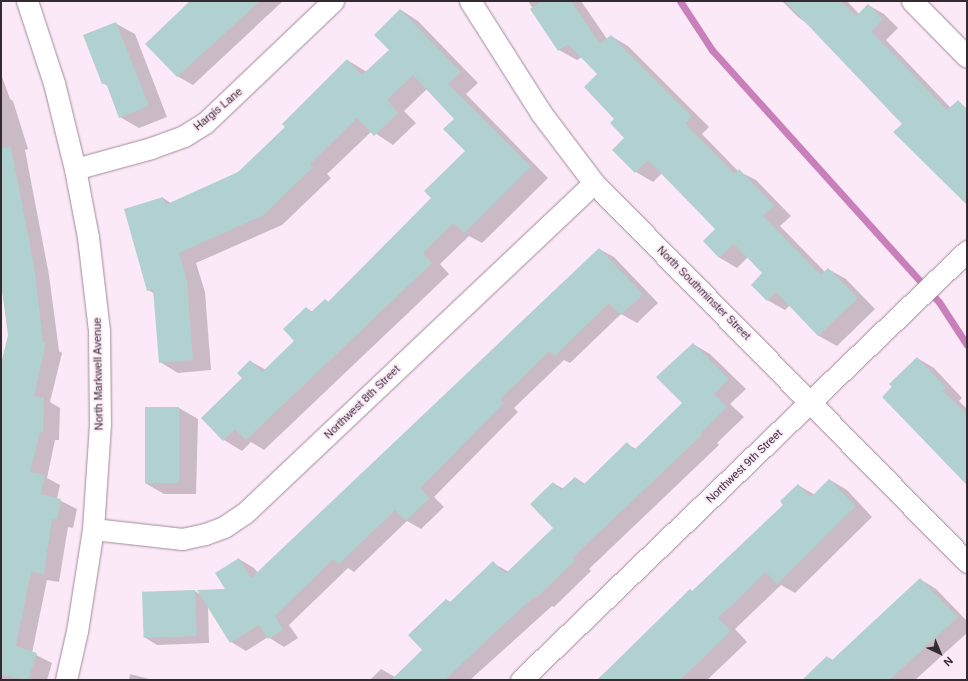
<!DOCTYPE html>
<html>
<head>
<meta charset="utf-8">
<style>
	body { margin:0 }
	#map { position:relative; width:968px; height:681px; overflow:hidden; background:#fce9f7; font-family:Arial,sans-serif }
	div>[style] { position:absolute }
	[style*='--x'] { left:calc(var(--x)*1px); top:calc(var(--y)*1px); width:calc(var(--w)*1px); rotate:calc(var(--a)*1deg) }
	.shadow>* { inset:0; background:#0003 }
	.stream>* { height:7px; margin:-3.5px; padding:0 3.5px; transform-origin:3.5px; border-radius:3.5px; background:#c97fba }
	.building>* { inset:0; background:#b0d1cf; transform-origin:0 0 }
	.roads { filter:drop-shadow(0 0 1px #a08a9b) drop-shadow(0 0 1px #a08a9b) }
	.street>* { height:21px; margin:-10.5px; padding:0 10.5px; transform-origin:10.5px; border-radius:10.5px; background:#fff }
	span { translate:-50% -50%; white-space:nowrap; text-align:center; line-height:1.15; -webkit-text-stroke:3.5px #fce9f7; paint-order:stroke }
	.street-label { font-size:11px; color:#342b32 }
	.frame { position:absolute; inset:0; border:2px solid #342b32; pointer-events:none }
	.north { position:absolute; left:920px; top:633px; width:40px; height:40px; -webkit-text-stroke:3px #fce9f7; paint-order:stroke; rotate:136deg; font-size:11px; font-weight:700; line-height:16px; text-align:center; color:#342b32 }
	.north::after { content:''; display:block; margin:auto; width:14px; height:18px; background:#342b32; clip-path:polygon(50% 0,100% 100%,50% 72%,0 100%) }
</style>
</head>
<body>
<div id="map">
	<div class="shadow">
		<i style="clip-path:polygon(192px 1px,283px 1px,193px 85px,177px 76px)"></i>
		<i style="clip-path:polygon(528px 1px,581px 1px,607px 39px,611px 36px,628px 46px,709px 127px,702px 134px,738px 171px,756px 180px,791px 216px,780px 226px,825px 272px,828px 269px,846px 279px,875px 309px,837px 346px,819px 336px,790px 305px,785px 310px,767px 300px,764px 273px,748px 257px,737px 268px,720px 258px,704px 241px,717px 229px,662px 173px,653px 182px,636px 172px,626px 138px,615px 119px,599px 74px,582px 57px,577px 60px,559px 50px)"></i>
		<i style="clip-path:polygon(782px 1px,847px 1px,859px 14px,868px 5px,884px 14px,898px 28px,886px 40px,967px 125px,967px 200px,903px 124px,808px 24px,798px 17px)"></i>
		<i style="clip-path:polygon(401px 10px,418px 21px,478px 83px,466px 94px,548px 178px,482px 243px,469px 236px,440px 264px,449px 274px,264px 450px,251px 442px,242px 451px,224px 440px,202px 418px,243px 378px,250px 361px,266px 370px,296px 341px,306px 308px,313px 312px,325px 300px,329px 302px,432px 198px,466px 151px,456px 119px,427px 89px,404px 111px,416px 123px,393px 145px,372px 131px,327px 174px,331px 178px,282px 225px,196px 263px,205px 292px,211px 370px,178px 373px,160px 362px,155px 294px,148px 290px,163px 198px,171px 203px,239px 173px,286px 127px,347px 60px,367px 72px,390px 50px)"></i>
		<i style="clip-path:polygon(115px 23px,135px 34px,167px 117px,139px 128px,120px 117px,109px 87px,103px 83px)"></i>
		<i style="clip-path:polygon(1px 74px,10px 99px,13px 101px,28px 149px,25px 150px,49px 275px,59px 351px,62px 353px,50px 402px,60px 408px,59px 440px,55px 440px,47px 478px,60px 485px,57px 499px,77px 509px,73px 528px,68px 527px,59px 582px,47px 580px,32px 653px,52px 663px,47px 680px,1px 680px,1px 369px,9px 335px,1px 283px)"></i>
		<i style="clip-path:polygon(599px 249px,614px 257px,658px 303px,637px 323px,621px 314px,570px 363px,564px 360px,514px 408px,518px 412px,434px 497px,444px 507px,421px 529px,407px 521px,354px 572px,348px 568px,289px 625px,298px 638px,284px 647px,268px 637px,246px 651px,231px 642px,208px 606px,209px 643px,157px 645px,144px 637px,195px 591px,201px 595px,226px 590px,239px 559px,254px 568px,258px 573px)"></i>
		<i style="clip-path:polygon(693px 344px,710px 354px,746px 389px,730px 404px,744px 417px,717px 443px,719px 445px,589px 569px,591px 571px,554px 607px,552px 606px,470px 680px,370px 680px,381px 669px,395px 677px,424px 650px,446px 600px,451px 602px,493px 563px,509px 572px,555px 528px,553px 483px,564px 489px,576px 478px,585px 484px,627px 444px,636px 449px,684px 403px)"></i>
		<i style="clip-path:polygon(917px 358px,934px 368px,962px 398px,959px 401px,967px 409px,967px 485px,883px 397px)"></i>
		<i style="clip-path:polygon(179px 408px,198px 419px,196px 494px,164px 494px,145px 483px)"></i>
		<i style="clip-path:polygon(830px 480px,847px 490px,872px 517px,795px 593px,781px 585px,735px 629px,747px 642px,707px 680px,597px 680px,785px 505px,798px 485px,815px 495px)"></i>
		<i style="clip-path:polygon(920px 579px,936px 589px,967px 621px,967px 633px,915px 680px,803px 680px,827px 657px,833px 660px)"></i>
		<i style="clip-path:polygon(130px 674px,153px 680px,129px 680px)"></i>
	</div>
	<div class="stream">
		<i style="--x:680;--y:1;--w:59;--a:56.9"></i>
		<i style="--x:712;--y:50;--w:339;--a:48"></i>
		<i style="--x:939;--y:302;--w:51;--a:56.9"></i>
	</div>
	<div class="building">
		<i style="clip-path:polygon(190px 1px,260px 1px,177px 77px,145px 44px)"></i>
		<i style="clip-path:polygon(542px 1px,571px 1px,600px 44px,611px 35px,692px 117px,685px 123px,734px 174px,739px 169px,774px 206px,763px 216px,821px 275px,828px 268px,858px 298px,818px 336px,776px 292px,767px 301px,751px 285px,762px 273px,734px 244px,719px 258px,703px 241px,715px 229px,648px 160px,635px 173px,612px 150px,624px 138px,610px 123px,614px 119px,584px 87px,597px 74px,568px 44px,558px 51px,530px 9px)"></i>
		<i style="clip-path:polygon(785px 1px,841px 1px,856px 16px,868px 4px,883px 19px,871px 31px,947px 110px,958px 100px,967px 109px,967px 205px,893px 132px,902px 124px)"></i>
		<i style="clip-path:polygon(400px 9px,461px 72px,448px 84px,531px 167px,464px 233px,454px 223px,423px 253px,432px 263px,246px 440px,235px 429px,223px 441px,201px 418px,242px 378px,237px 373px,250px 360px,262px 372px,294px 341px,283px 329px,306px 307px,311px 312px,325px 299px,328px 302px,431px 198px,424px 191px,465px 151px,443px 129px,454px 119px,413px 75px,387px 100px,398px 113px,374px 136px,357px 118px,310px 164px,313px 167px,264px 215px,179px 253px,187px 281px,193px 360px,159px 363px,153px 289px,147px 291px,124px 209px,163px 197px,165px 205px,238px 172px,285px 127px,282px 124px,347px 59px,362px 75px,389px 50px,374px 35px)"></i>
		<i style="clip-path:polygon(116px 22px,149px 106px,119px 118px,106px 83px,102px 84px,83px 35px)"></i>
		<i style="clip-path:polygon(11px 147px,34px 265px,43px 342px,46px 342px,34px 397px,44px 397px,43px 432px,40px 432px,30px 472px,45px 475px,41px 494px,61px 499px,57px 520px,52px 519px,44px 574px,31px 572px,16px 646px,37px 653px,28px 680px,1px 675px,1px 364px,8px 335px,1px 283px,1px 148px)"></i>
		<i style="clip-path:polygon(599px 248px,643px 294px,621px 315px,609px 303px,555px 356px,550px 351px,500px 399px,504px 403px,420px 488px,430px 498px,406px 521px,395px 510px,339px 564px,333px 559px,275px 616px,283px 630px,268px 639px,259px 625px,230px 643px,197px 590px,225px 589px,215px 573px,239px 558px,251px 578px)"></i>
		<i style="clip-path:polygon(693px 343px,729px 379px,714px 394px,727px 407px,701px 433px,702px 435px,572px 558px,575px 561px,536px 598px,535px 596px,492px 635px,445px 680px,391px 680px,422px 650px,408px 635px,446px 599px,450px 602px,493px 561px,505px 574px,553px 528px,530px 504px,553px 482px,561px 490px,575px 477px,583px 485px,627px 442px,634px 450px,682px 403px,656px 377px)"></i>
		<i style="clip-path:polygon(917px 357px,946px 388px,943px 391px,967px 415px,967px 485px,882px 397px,892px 387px,889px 384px)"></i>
		<i style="left:145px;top:407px;width:34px;height:76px"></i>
		<i style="clip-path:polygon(829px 479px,856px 506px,777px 584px,766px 572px,718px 618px,731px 631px,680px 680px,597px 680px,690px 589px,692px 591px,783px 505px,780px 501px,798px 484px,811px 497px)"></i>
		<i style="clip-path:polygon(920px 578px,958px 617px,889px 680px,802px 680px,827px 656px,831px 661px)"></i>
		<i style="left:195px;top:590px;width:46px;height:53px;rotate:88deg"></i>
	</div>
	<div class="roads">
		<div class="street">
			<i style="--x:27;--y:1;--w:86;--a:71.8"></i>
			<i style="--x:54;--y:83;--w:89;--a:76.3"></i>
			<i style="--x:75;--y:169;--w:69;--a:79.2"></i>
			<i style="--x:88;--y:237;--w:95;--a:83.3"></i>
			<i style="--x:99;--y:331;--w:93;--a:89.4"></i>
			<i style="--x:100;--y:424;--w:105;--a:93.8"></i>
			<i style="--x:93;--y:529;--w:103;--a:98.9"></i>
			<i style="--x:77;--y:631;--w:50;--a:102.7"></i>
			<i style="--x:470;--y:1;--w:133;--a:57.6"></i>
			<i style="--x:541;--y:113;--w:88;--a:52.9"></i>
			<i style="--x:594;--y:183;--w:532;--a:45.46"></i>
			<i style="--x:912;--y:1;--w:78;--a:45.5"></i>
			<i style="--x:75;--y:169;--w:79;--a:-15.4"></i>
			<i style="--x:151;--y:148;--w:35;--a:-20"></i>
			<i style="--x:184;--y:136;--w:25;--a:-32"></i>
			<i style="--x:205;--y:123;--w:177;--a:-43.6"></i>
			<i style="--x:93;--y:529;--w:90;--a:6.4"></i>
			<i style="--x:182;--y:539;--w:24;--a:-12"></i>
			<i style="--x:205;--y:534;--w:20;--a:-20"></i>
			<i style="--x:224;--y:527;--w:25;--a:-34"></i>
			<i style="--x:245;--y:513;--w:480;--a:-43.4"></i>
			<i style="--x:521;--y:680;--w:619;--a:-43.89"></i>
		</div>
	</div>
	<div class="street-label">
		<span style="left:218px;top:109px;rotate:-40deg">Hargis Lane</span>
		<span style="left:704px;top:293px;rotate:45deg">North Southminster Street</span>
		<span style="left:98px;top:374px;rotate:-91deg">North Markwell Avenue</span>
		<span style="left:362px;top:402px;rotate:-44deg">Northwest 8th Street</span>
		<span style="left:744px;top:466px;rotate:-44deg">Northwest 9th Street</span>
	</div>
	<div class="frame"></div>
	<div class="north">N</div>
</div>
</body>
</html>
